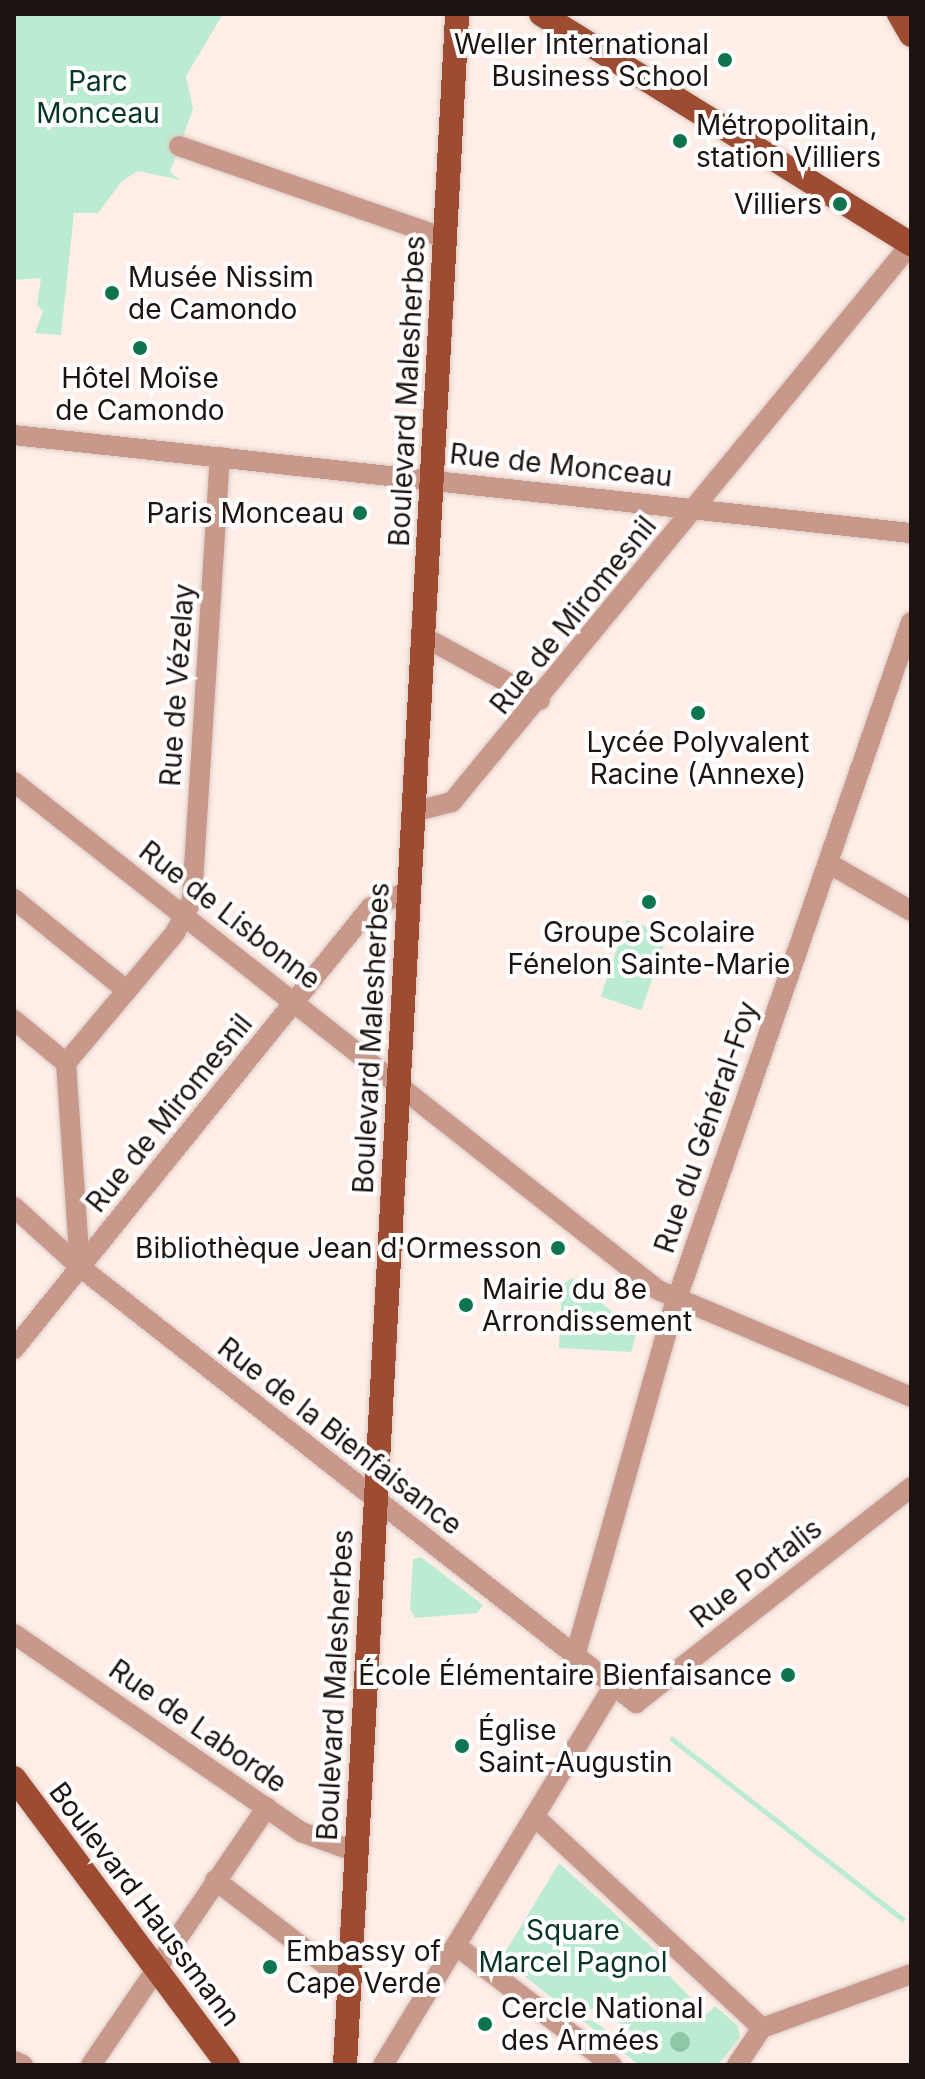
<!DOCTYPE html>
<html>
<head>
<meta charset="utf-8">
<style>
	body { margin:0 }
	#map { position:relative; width:925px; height:2079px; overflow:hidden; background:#ffeee8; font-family:Inter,sans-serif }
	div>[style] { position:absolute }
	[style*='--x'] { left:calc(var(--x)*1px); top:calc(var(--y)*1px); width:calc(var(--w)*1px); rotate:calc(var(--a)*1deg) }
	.green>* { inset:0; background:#bbecd1; transform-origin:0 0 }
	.water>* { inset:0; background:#8ec7a8 }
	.round { border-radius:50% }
	.roads { filter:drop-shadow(0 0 2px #dbcbc5) drop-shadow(0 0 2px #dbcbc5) }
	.minor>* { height:20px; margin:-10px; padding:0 10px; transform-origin:10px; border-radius:10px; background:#c8998a }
	.major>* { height:24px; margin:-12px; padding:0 12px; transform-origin:12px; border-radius:12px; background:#9d4c32 }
	.dots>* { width:22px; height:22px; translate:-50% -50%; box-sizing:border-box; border:4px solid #fff; border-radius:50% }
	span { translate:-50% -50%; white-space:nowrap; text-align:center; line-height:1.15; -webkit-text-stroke:8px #fff; paint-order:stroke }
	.poi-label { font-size:28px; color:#1d1310 }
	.right { translate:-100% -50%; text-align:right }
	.left { translate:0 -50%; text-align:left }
	.park-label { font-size:28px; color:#073723 }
	.street-label { font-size:28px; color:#1d1310 }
	.frame { position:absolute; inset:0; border:16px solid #1d1310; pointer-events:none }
</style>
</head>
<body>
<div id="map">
	<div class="green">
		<i style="clip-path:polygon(14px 14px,223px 14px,186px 76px,193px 109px,170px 172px,180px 180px,138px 171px,122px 181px,98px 213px,74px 213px,61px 335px,35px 333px,43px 311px,37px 305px,41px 278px,14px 280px)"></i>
		<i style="left:627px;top:920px;width:43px;height:81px;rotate:19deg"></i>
		<i style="clip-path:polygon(572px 1278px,623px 1321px,640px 1321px,631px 1352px,559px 1348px,562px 1285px)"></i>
		<i style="clip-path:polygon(421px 1557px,483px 1605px,477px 1613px,415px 1618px,410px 1609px,413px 1559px)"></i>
		<i style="left:672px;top:1736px;width:297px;height:5px;rotate:38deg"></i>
		<i style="clip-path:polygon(559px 1863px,664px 1958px,671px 1978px,707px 2014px,715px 2006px,738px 2026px,740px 2037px,718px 2065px,639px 2065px,583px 2021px,592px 2020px,624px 2042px,632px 2032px,598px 2008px,570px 2012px,505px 1961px,504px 1954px)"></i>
	</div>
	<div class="water">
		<i class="round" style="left:670px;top:2032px;width:20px;height:20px"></i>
	</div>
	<div class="roads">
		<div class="minor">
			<i style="--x:179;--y:146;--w:281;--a:19.1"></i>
			<i style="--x:14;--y:435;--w:902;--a:6.24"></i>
			<i style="--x:424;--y:637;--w:132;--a:28.5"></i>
			<i style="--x:14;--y:782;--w:820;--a:38.27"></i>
			<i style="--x:658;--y:1290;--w:275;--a:22.9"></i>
			<i style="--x:413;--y:812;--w:40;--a:-14.4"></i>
			<i style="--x:452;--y:802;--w:723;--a:-50.56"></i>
			<i style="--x:828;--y:863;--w:96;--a:30"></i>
			<i style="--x:14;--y:899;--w:144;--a:39.1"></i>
			<i style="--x:14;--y:1020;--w:67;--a:39.6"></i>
			<i style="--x:66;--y:1063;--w:204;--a:86.1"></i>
			<i style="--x:66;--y:1063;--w:170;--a:-50"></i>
			<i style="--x:175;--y:933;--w:38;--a:-63"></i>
			<i style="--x:192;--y:899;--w:443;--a:-86.4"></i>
			<i style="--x:14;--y:1207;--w:89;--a:42.3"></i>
			<i style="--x:80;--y:1267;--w:707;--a:38.1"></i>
			<i style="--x:636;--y:1703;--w:350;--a:-38.1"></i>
			<i style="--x:14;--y:1349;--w:567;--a:-51.09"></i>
			<i style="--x:370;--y:908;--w:43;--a:-23.6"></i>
			<i style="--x:14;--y:1634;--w:349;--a:34.6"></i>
			<i style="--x:301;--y:1832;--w:59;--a:20"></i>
			<i style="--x:575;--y:1656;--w:356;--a:-74.2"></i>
			<i style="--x:672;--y:1313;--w:731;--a:-70.92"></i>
			<i style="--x:534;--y:1816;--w:311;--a:42.9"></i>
			<i style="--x:762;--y:2028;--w:45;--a:124"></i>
			<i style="--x:215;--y:1880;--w:169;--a:37.5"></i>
			<i style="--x:458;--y:1947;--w:194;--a:37.5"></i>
			<i style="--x:762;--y:2028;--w:158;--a:-19.9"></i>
			<i style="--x:14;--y:2061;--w:10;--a:24"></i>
			<i style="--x:91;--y:2065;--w:312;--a:-55.7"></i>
			<i style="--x:383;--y:2065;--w:443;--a:-58.7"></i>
		</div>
		<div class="major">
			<i style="--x:541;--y:14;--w:436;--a:31.9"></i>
			<i style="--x:899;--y:14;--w:24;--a:60"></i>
			<i style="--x:14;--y:1778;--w:358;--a:53.3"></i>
			<i style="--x:345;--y:2065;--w:2054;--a:-86.87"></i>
		</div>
	</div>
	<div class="dots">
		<i style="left:725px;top:60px;background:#0f754e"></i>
		<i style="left:680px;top:141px;background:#0f754e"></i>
		<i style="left:840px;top:204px;background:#0f754e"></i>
		<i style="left:112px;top:293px;background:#0f754e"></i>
		<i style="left:140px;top:348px;background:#0f754e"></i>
		<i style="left:360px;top:513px;background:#0f754e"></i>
		<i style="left:698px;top:713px;background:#0f754e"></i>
		<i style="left:649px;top:902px;background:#0f754e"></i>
		<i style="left:558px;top:1248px;background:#0f754e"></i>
		<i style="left:466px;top:1305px;background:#0f754e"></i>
		<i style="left:788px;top:1675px;background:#0f754e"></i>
		<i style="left:462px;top:1746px;background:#0f754e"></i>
		<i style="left:270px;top:1967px;background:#0f754e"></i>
		<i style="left:485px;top:2024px;background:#0f754e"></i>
	</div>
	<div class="poi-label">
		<span class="right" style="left:709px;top:60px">Weller International<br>Business School</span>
		<span class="left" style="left:696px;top:141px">Métropolitain,<br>station Villiers</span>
		<span class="right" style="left:822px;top:204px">Villiers</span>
		<span class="left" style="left:128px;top:293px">Musée Nissim<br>de Camondo</span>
		<span style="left:140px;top:394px">Hôtel Moïse<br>de Camondo</span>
		<span class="right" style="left:344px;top:513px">Paris Monceau</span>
		<span style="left:698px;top:758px">Lycée Polyvalent<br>Racine (Annexe)</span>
		<span style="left:649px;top:948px">Groupe Scolaire<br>Fénelon Sainte-Marie</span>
		<span class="right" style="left:542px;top:1248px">Bibliothèque Jean d'Ormesson</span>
		<span class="left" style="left:482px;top:1305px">Mairie du 8e<br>Arrondissement</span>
		<span class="right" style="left:772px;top:1675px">École Élémentaire Bienfaisance</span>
		<span class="left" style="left:478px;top:1746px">Église<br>Saint-Augustin</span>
		<span class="left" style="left:286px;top:1967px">Embassy of<br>Cape Verde</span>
		<span class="left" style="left:501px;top:2024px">Cercle National<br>des Armées</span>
	</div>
	<div class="park-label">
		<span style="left:98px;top:97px">Parc<br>Monceau</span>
		<span style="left:573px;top:1946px">Square<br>Marcel Pagnol</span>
	</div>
	<div class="street-label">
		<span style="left:407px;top:391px;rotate:-87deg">Boulevard Malesherbes</span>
		<span style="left:561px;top:465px;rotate:6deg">Rue de Monceau</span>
		<span style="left:573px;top:615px;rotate:-51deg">Rue de Miromesnil</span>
		<span style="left:177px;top:685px;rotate:-86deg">Rue de Vézelay</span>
		<span style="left:230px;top:915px;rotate:38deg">Rue de Lisbonne</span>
		<span style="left:371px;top:1038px;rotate:-87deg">Boulevard Malesherbes</span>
		<span style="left:169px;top:1113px;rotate:-51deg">Rue de Miromesnil</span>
		<span style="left:706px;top:1127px;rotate:-71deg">Rue du Général-Foy</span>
		<span style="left:340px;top:1436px;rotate:38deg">Rue de la Bienfaisance</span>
		<span style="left:756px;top:1573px;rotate:-38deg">Rue Portalis</span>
		<span style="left:335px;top:1685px;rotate:-87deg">Boulevard Malesherbes</span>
		<span style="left:198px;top:1726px;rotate:35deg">Rue de Laborde</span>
		<span style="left:145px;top:1904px;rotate:53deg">Boulevard Haussmann</span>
	</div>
	<div class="frame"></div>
</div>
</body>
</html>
